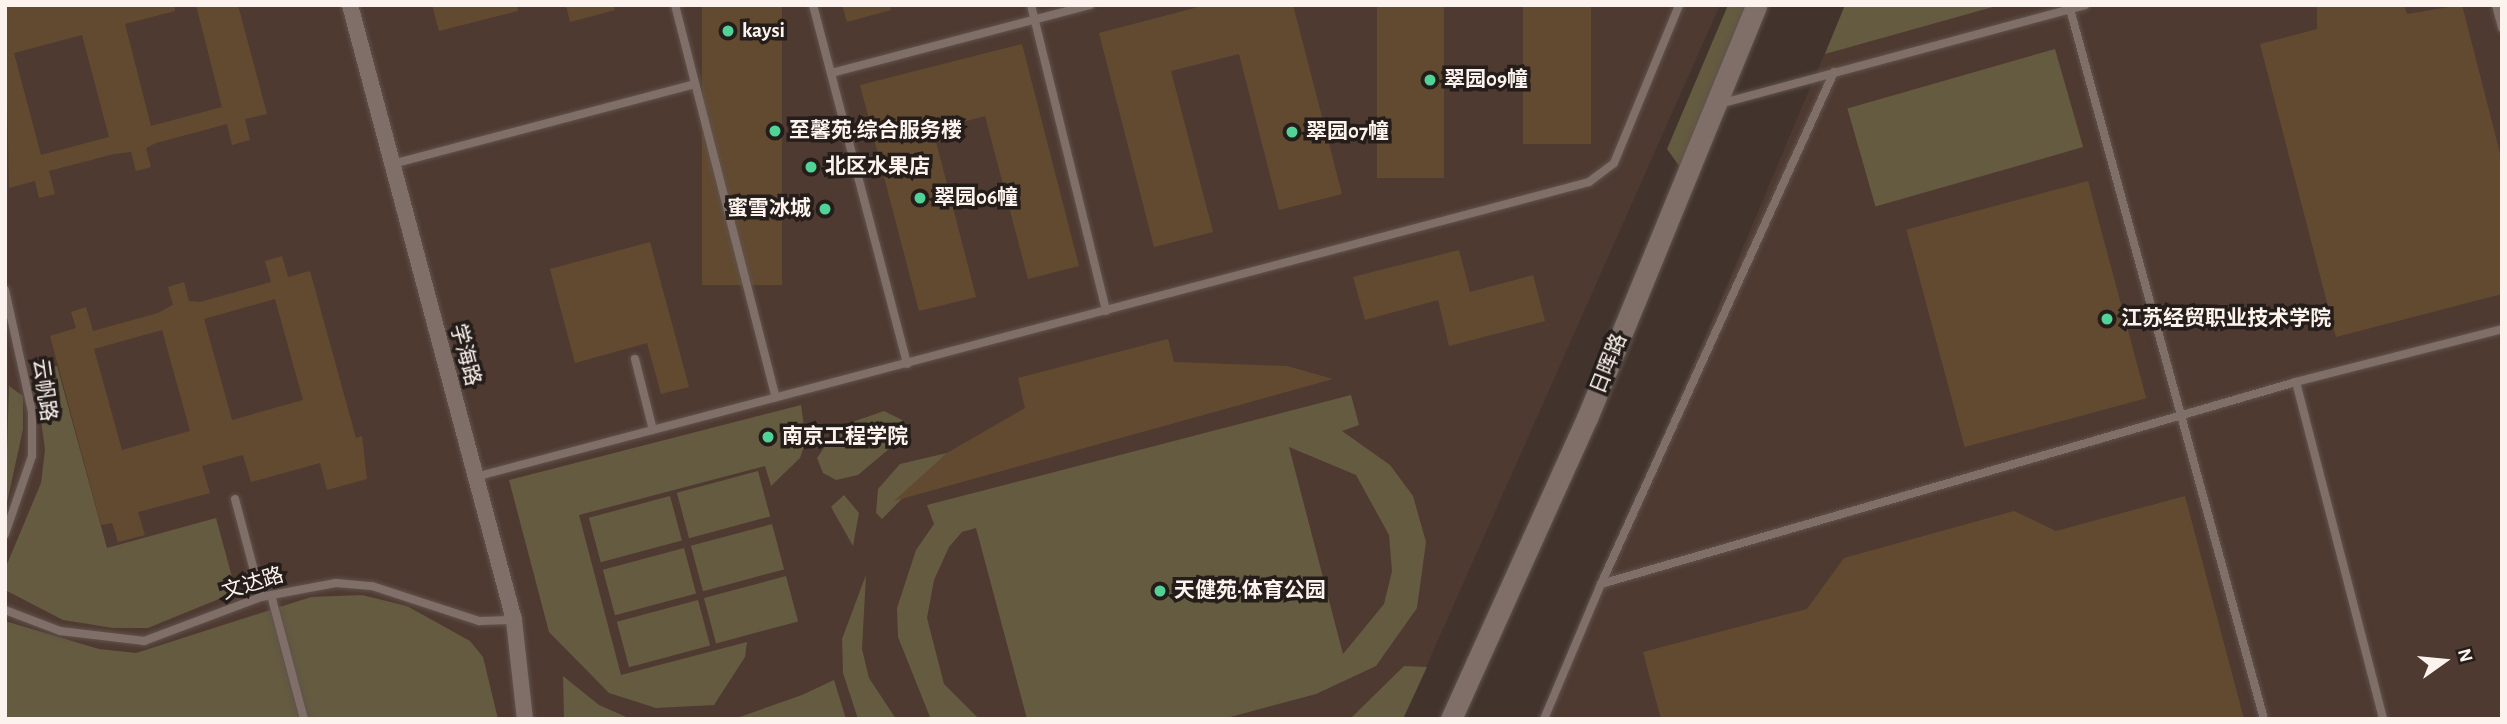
<!DOCTYPE html>
<html>
<head>
<meta charset="utf-8">
<style>
	body { margin:0 }
	#map { position:relative; width:2507px; height:724px; overflow:hidden; background:#42342d; font-family:"Alegreya Sans","Noto Sans SC",sans-serif }
	div>[style] { position:absolute }
	[style*='--x'] { left:calc(var(--x)*1px); top:calc(var(--y)*1px); width:calc(var(--w)*1px); rotate:calc(var(--a)*1deg) }
	.built>* { inset:0; background:#4f3a31 }
	.green>* { inset:0; background:#645b41; transform-origin:0 0 }
	.building>* { inset:0; background:#624a31; transform-origin:0 0 }
	.roads { filter:drop-shadow(0 0 2px #5f534d) drop-shadow(0 0 2px #5f534d) }
	.service>* { height:8px; margin:-4px; padding:0 4px; transform-origin:4px; border-radius:4px; background:#806f68 }
	.minor>* { height:16px; margin:-8px; padding:0 8px; transform-origin:8px; border-radius:8px; background:#806f68 }
	.tertiary>* { height:21px; margin:-10.5px; padding:0 10.5px; transform-origin:10.5px; border-radius:10.5px; background:#806f68 }
	.dots>* { width:19px; height:19px; translate:-50% -50%; box-sizing:border-box; border:4px solid #241d1a; border-radius:50% }
	span { translate:-50% -50%; white-space:nowrap; text-align:center; line-height:1.15; -webkit-text-stroke:7px #241d1a; paint-order:stroke }
	.poi-label { font-size:21px; color:#fcf3ee; font-weight:700 }
	.left { translate:0 -50%; text-align:left }
	.right { translate:-100% -50%; text-align:right }
	.street-label { font-size:21px; color:#fcf3ee }
	.frame { position:absolute; inset:0; border:7px solid #fcf3ee; pointer-events:none }
	.north { position:absolute; left:2409px; top:626px; width:70px; height:70px; -webkit-text-stroke:5px #241d1a; paint-order:stroke; rotate:75deg; font-size:19px; font-weight:700; line-height:28px; text-align:center; color:#fcf3ee }
	.north::after { content:''; display:block; margin:auto; width:24px; height:32px; background:#fcf3ee; clip-path:polygon(50% 0,100% 100%,50% 72%,0 100%) }
</style>
</head>
<body>
<div id="map">
	<div class="built">
		<i style="clip-path:polygon(5px 5px,1720px 5px,1403px 719px,5px 719px)"></i>
		<i style="clip-path:polygon(1845px 5px,2502px 5px,2502px 719px,1544px 719px)"></i>
	</div>
	<div class="green">
		<i style="clip-path:polygon(1728px 5px,1756px 5px,1687px 177px,1667px 149px)"></i>
		<i style="clip-path:polygon(1845px 5px,2000px 5px,1825px 54px)"></i>
		<i style="left:2055px;top:49px;width:102px;height:216px;rotate:74deg"></i>
		<i style="clip-path:polygon(57px 366px,107px 548px,216px 518px,236px 592px,148px 628px,113px 628px,63px 620px,7px 591px,5px 569px,41px 483px,45px 450px,34px 371px)"></i>
		<i style="clip-path:polygon(9px 386px,23px 396px,23px 429px,5px 512px)"></i>
		<i style="clip-path:polygon(evenodd,1351px 395px,1359px 425px,1342px 431px,1390px 465px,1413px 496px,1426px 542px,1417px 608px,1376px 666px,1316px 694px,1223px 719px,1027px 719px,976px 528px,962px 532px,949px 547px,934px 580px,927px 618px,944px 684px,979px 719px,930px 717px,898px 637px,897px 608px,916px 550px,934px 524px,927px 505px,1351px 395px,1289px 447px,1356px 475px,1389px 535px,1392px 571px,1384px 604px,1343px 654px,1289px 447px)"></i>
		<i style="clip-path:polygon(801px 405px,806px 441px,800px 458px,771px 486px,765px 466px,579px 515px,621px 675px,747px 642px,745px 657px,714px 705px,656px 708px,609px 693px,549px 632px,509px 480px)"></i>
		<i style="clip-path:polygon(884px 411px,902px 420px,902px 438px,858px 475px,836px 480px,823px 473px,817px 458px,838px 427px)"></i>
		<i style="clip-path:polygon(947px 453px,882px 519px,876px 513px,878px 489px,900px 464px)"></i>
		<i style="left:758px;top:471px;width:47px;height:84px;rotate:75deg"></i>
		<i style="clip-path:polygon(844px 495px,859px 513px,853px 546px,831px 507px)"></i>
		<i style="left:670px;top:496px;width:46px;height:84px;rotate:75deg"></i>
		<i style="left:772px;top:524px;width:47px;height:84px;rotate:75deg"></i>
		<i style="left:684px;top:548px;width:47px;height:84px;rotate:75deg"></i>
		<i style="clip-path:polygon(866px 575px,862px 649px,869px 678px,896px 719px,858px 719px,843px 673px,842px 639px)"></i>
		<i style="left:786px;top:576px;width:47px;height:85px;rotate:75deg"></i>
		<i style="clip-path:polygon(362px 595px,407px 606px,470px 641px,483px 657px,498px 719px,5px 719px,5px 621px,99px 649px,136px 653px,311px 597px)"></i>
		<i style="left:698px;top:600px;width:47px;height:84px;rotate:75deg"></i>
		<i style="clip-path:polygon(1404px 666px,1427px 667px,1403px 719px,1350px 719px)"></i>
		<i style="clip-path:polygon(563px 676px,599px 705px,631px 719px,564px 719px)"></i>
		<i style="clip-path:polygon(834px 680px,846px 719px,734px 719px,802px 695px)"></i>
	</div>
	<div class="building">
		<i style="clip-path:polygon(evenodd,5px 5px,175px 5px,175px 11px,125px 24px,151px 126px,222px 107px,196px 5px,238px 5px,267px 114px,245px 119px,250px 140px,232px 145px,227px 124px,156px 143px,146px 148px,151px 167px,136px 171px,131px 152px,114px 154px,49px 171px,55px 194px,39px 198px,35px 181px,9px 188px,5px 5px,82px 35px,109px 137px,41px 155px,14px 53px,82px 35px)"></i>
		<i style="clip-path:polygon(432px 5px,517px 5px,518px 11px,439px 31px)"></i>
		<i style="clip-path:polygon(566px 5px,614px 5px,615px 10px,570px 22px)"></i>
		<i style="left:702px;top:5px;width:80px;height:280px"></i>
		<i style="clip-path:polygon(842px 5px,890px 5px,891px 10px,847px 22px)"></i>
		<i style="clip-path:polygon(1206px 5px,1293px 5px,1342px 194px,1279px 210px,1239px 54px,1171px 71px,1213px 232px,1154px 247px,1099px 33px)"></i>
		<i style="left:1377px;top:5px;width:67px;height:173px"></i>
		<i style="left:1523px;top:5px;width:68px;height:139px"></i>
		<i style="clip-path:polygon(2317px 5px,2404px 5px,2407px 14px,2462px 5px,2502px 161px,2502px 294px,2336px 337px,2260px 44px,2317px 29px)"></i>
		<i style="clip-path:polygon(1022px 44px,1079px 266px,1028px 279px,985px 116px,933px 130px,976px 297px,919px 311px,860px 85px)"></i>
		<i style="left:2088px;top:181px;width:225px;height:188px;rotate:75deg"></i>
		<i style="clip-path:polygon(650px 242px,689px 387px,661px 394px,647px 343px,575px 363px,550px 269px)"></i>
		<i style="clip-path:polygon(1459px 250px,1470px 292px,1533px 275px,1545px 321px,1449px 346px,1438px 300px,1365px 320px,1353px 277px)"></i>
		<i style="clip-path:polygon(evenodd,282px 256px,288px 277px,310px 271px,356px 438px,362px 436px,367px 479px,327px 490px,320px 463px,251px 482px,243px 455px,202px 466px,210px 493px,138px 512px,145px 535px,118px 542px,112px 523px,101px 525px,50px 336px,76px 328px,71px 312px,86px 307px,93px 331px,158px 313px,173px 305px,168px 287px,184px 282px,189px 301px,200px 302px,271px 282px,265px 261px,282px 256px,275px 299px,303px 400px,232px 420px,204px 319px,275px 299px,282px 256px,162px 330px,190px 431px,122px 450px,94px 349px,162px 330px)"></i>
		<i style="clip-path:polygon(1168px 339px,1174px 362px,1287px 366px,1333px 379px,894px 501px,947px 453px,1025px 408px,1018px 378px)"></i>
		<i style="clip-path:polygon(2185px 496px,2244px 719px,1661px 719px,1643px 652px,1807px 609px,1844px 558px,2014px 511px,2056px 531px)"></i>
	</div>
	<div class="roads">
		<div class="service">
			<i style="--x:675;--y:5;--w:405;--a:75.6"></i>
			<i style="--x:813;--y:5;--w:371;--a:75.3"></i>
			<i style="--x:1031;--y:5;--w:315;--a:76.2"></i>
			<i style="--x:2496;--y:5;--w:24;--a:75"></i>
			<i style="--x:2070;--y:9;--w:736;--a:74.72"></i>
			<i style="--x:1834;--y:72;--w:563;--a:114.47"></i>
			<i style="--x:1601;--y:584;--w:724;--a:-16.21"></i>
			<i style="--x:2296;--y:382;--w:213;--a:-14.4"></i>
			<i style="--x:831;--y:73;--w:268;--a:-14.7"></i>
			<i style="--x:1719;--y:104;--w:379;--a:-15.1"></i>
			<i style="--x:392;--y:164;--w:313;--a:-14.8"></i>
			<i style="--x:5;--y:290;--w:125;--a:77.5"></i>
			<i style="--x:32;--y:412;--w:44;--a:90"></i>
			<i style="--x:32;--y:456;--w:83;--a:109.1"></i>
			<i style="--x:635;--y:359;--w:73;--a:75.8"></i>
			<i style="--x:2296;--y:382;--w:348;--a:75.5"></i>
			<i style="--x:475;--y:477;--w:1152;--a:-14.83"></i>
			<i style="--x:1589;--y:182;--w:31;--a:-37"></i>
			<i style="--x:1614;--y:163;--w:171;--a:-67.6"></i>
			<i style="--x:235;--y:499;--w:101;--a:75.1"></i>
			<i style="--x:271;--y:595;--w:128;--a:75.1"></i>
			<i style="--x:5;--y:610;--w:59;--a:20.9"></i>
			<i style="--x:60;--y:631;--w:85;--a:6.8"></i>
			<i style="--x:144;--y:641;--w:125;--a:-20.6"></i>
			<i style="--x:261;--y:597;--w:76;--a:-10.6"></i>
			<i style="--x:336;--y:583;--w:36;--a:5"></i>
			<i style="--x:372;--y:586;--w:113;--a:18.1"></i>
			<i style="--x:479;--y:621;--w:35;--a:-2"></i>
			<i style="--x:1544;--y:719;--w:147;--a:-67.1"></i>
		</div>
		<div class="minor">
			<i style="--x:350;--y:5;--w:636;--a:75.07"></i>
			<i style="--x:514;--y:620;--w:100;--a:83.7"></i>
		</div>
		<div class="tertiary">
			<i style="--x:1451;--y:719;--w:330;--a:-65.7"></i>
			<i style="--x:1587;--y:418;--w:446;--a:-67.7"></i>
		</div>
	</div>
	<div class="dots">
		<i style="left:728px;top:31px;background:#51d398"></i>
		<i style="left:1430px;top:80px;background:#51d398"></i>
		<i style="left:775px;top:131px;background:#51d398"></i>
		<i style="left:1292px;top:132px;background:#51d398"></i>
		<i style="left:811px;top:167px;background:#51d398"></i>
		<i style="left:920px;top:198px;background:#51d398"></i>
		<i style="left:825px;top:209px;background:#51d398"></i>
		<i style="left:2107px;top:319px;background:#51d398"></i>
		<i style="left:768px;top:437px;background:#51d398"></i>
		<i style="left:1160px;top:591px;background:#51d398"></i>
	</div>
	<div class="poi-label">
		<span class="left" style="left:742px;top:31px">kaysi</span>
		<span class="left" style="left:1444px;top:80px">翠园09幢</span>
		<span class="left" style="left:789px;top:131px">至馨苑·综合服务楼</span>
		<span class="left" style="left:1306px;top:132px">翠园07幢</span>
		<span class="left" style="left:825px;top:167px">北区水果店</span>
		<span class="left" style="left:934px;top:198px">翠园06幢</span>
		<span class="right" style="left:811px;top:209px">蜜雪冰城</span>
		<span class="left" style="left:2121px;top:319px">江苏经贸职业技术学院</span>
		<span class="left" style="left:782px;top:437px">南京工程学院</span>
		<span class="left" style="left:1174px;top:591px">天健苑·体育公园</span>
	</div>
	<div class="street-label">
		<span style="left:465px;top:355px;rotate:75deg">学海路</span>
		<span style="left:1609px;top:364px;rotate:-68deg">日晖路</span>
		<span style="left:44px;top:390px;rotate:82deg">云帆路</span>
		<span style="left:253px;top:584px;rotate:-17deg">文达路</span>
	</div>
	<div class="frame"></div>
	<div class="north">N</div>
</div>
</body>
</html>
